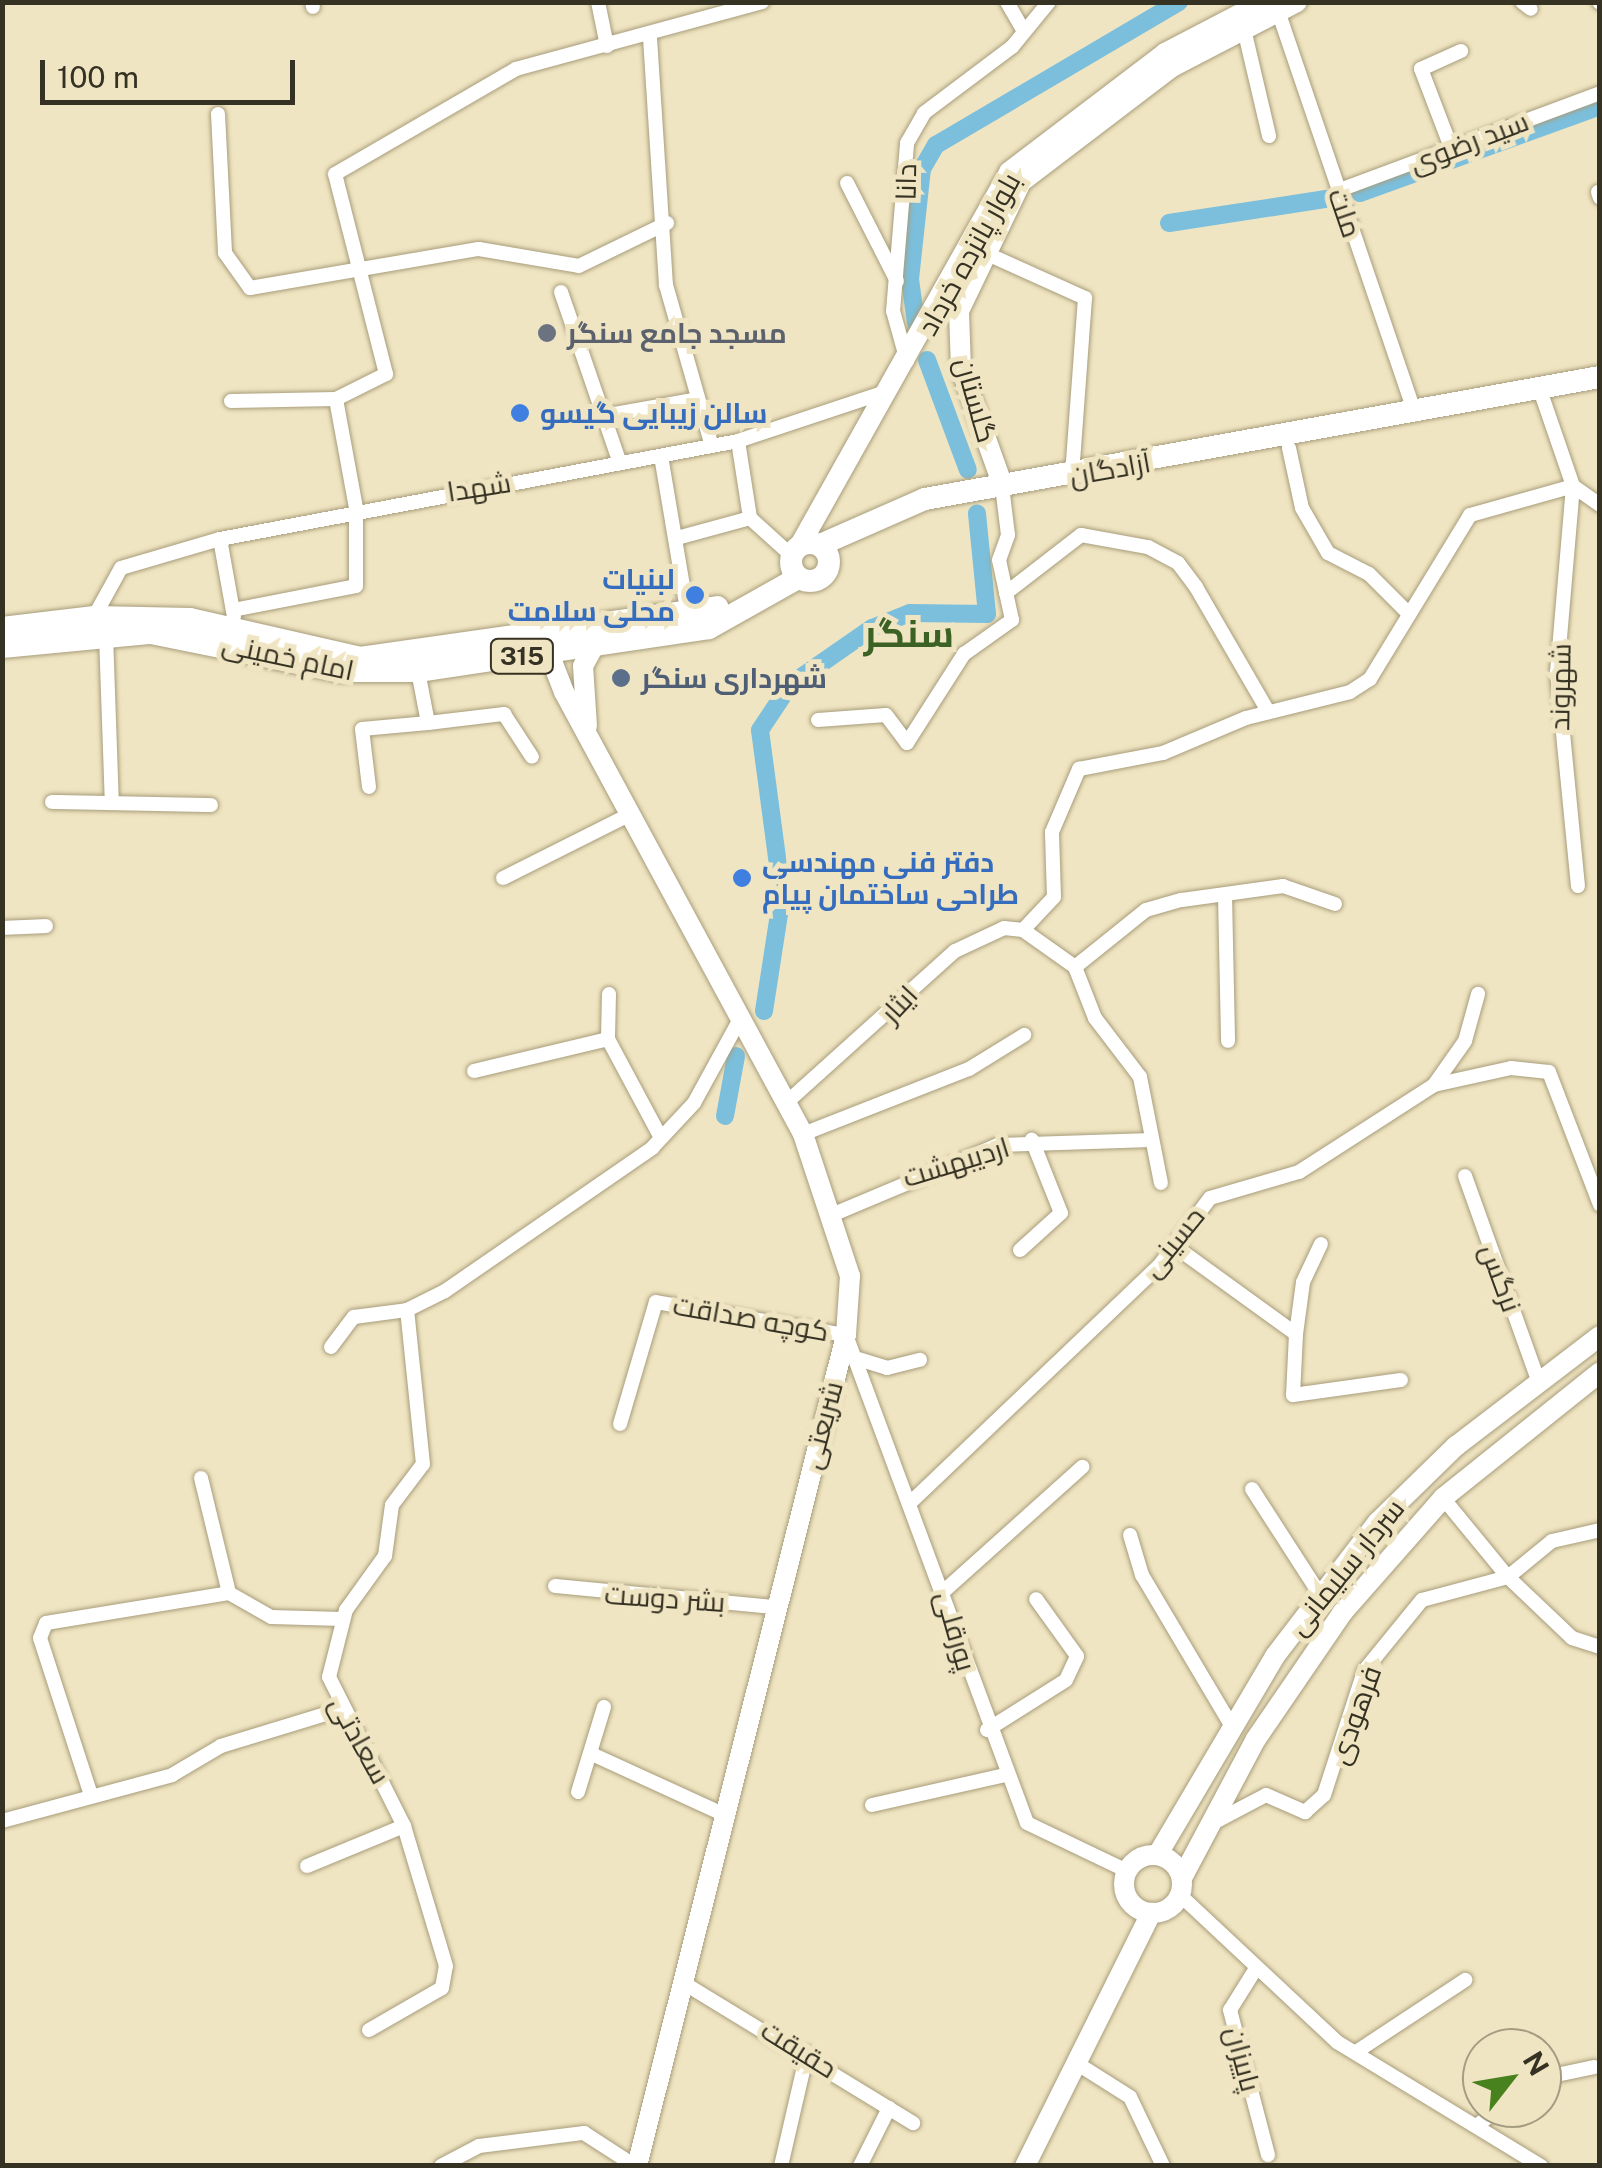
<!DOCTYPE html>
<html>
<head>
<meta charset="utf-8">
<style>
	body { margin:0 }
	#map { position:relative; width:1602px; height:2168px; overflow:hidden; background:#f0e5c2; font-family:"Public Sans",Cairo,sans-serif }
	div>[style] { position:absolute }
	[style*='--x'] { left:calc(var(--x)*1px); top:calc(var(--y)*1px); width:calc(var(--w)*1px); rotate:calc(var(--a)*1deg) }
	.canal>* { height:18px; margin:-9px; padding:0 9px; transform-origin:9px; border-radius:9px; background:#7bbfdc }
	.roads { filter:drop-shadow(0 0 2px #a89d7b) drop-shadow(0 0 2px #a89d7b) }
	.street>* { height:14px; margin:-7px; padding:0 7px; transform-origin:7px; border-radius:7px; background:#fff }
	.secondary>* { height:20px; margin:-10px; padding:0 10px; transform-origin:10px; border-radius:10px; background:#fff }
	.secondary>.ring { margin:-10px; padding:0; box-sizing:content-box; background:none; border:20px solid #fff; border-radius:50% }
	.primary>* { height:22px; margin:-11px; padding:0 11px; transform-origin:11px; border-radius:11px; background:#fff }
	.primary>.ring { margin:-11px; padding:0; box-sizing:content-box; background:none; border:22px solid #fff; border-radius:50% }
	.dots>* { width:28px; height:28px; translate:-50% -50%; box-sizing:border-box; border:5px solid #f0e5c2; border-radius:50% }
	span { translate:-50% -50%; white-space:nowrap; text-align:center; line-height:1.15; -webkit-text-stroke:10px #f0e5c2; paint-order:stroke }
	.shield-label span { padding:2px 8px; background:#f0e5c2; border:2px solid; border-radius:8px; -webkit-text-stroke-width:0 }
	.shield-label { font-size:25px; color:#353123; font-weight:700 }
	.street-label { font-size:28px; color:#353123 }
	.worship-label { font-size:28px; color:#5b616d; font-weight:700 }
	.left { translate:0 -50%; text-align:left }
	.shop-label { font-size:28px; color:#366cbe; font-weight:700 }
	.right { translate:-100% -50%; text-align:right }
	.service-label { font-size:28px; color:#4e5e75; font-weight:700 }
	.district-label { font-size:38px; color:#3b6224; font-weight:700 }
	.frame { position:absolute; inset:0; border:5px solid #353123; pointer-events:none }
	.north { position:absolute; left:1462px; top:2028px; width:100px; height:100px; box-sizing:border-box; background:#f0e5c2; border:2px solid #a59d82; border-radius:50%; rotate:59deg; font-size:28px; font-weight:700; line-height:40px; text-align:center; color:#353123 }
	.north::after { content:''; display:block; margin:auto; width:35px; height:45px; background:#48821e; clip-path:polygon(50% 0,100% 100%,50% 72%,0 100%) }
	.scale { position:absolute; left:40px; top:60px; width:255px; height:45px; box-sizing:border-box; border:5px solid #353123; border-top:0; padding-left:12px; font-size:30px; line-height:35px; white-space:nowrap; color:#353123; -webkit-text-stroke:8px #f0e5c2; paint-order:stroke }
</style>
</head>
<body>
<div id="map">
	<div class="canal">
		<i style="--x:1360;--y:193;--w:255;--a:-19.9"></i>
		<i style="--x:1169;--y:223;--w:159;--a:-8.7"></i>
		<i style="--x:916;--y:323;--w:44;--a:-97.8"></i>
		<i style="--x:910;--y:279;--w:111;--a:-83.8"></i>
		<i style="--x:922;--y:169;--w:28;--a:-60"></i>
		<i style="--x:936;--y:145;--w:282;--a:-30.5"></i>
		<i style="--x:927;--y:360;--w:117;--a:69.6"></i>
		<i style="--x:764;--y:1011;--w:117;--a:-81.2"></i>
		<i style="--x:782;--y:895;--w:166;--a:-97.6"></i>
		<i style="--x:760;--y:730;--w:54;--a:-56.3"></i>
		<i style="--x:790;--y:685;--w:100;--a:-34.8"></i>
		<i style="--x:872;--y:628;--w:41;--a:-21.5"></i>
		<i style="--x:910;--y:613;--w:77;--a:0.7"></i>
		<i style="--x:987;--y:614;--w:101;--a:-95.7"></i>
		<i style="--x:725;--y:1116;--w:61;--a:-79.6"></i>
	</div>
	<div class="roads">
		<div class="street">
			<i style="--x:312;--y:2;--w:5;--a:79"></i>
			<i style="--x:598;--y:2;--w:45;--a:78.4"></i>
			<i style="--x:1007;--y:2;--w:34;--a:60"></i>
			<i style="--x:1522;--y:2;--w:11;--a:38"></i>
			<i style="--x:1599;--y:2;--w:1;--a:45"></i>
			<i style="--x:1278;--y:11;--w:426;--a:71.2"></i>
			<i style="--x:1244;--y:29;--w:110;--a:76.8"></i>
			<i style="--x:650;--y:38;--w:248;--a:86.3"></i>
			<i style="--x:666;--y:285;--w:167;--a:74.1"></i>
			<i style="--x:218;--y:114;--w:139;--a:87.1"></i>
			<i style="--x:225;--y:253;--w:43;--a:54.5"></i>
			<i style="--x:250;--y:288;--w:232;--a:-9.7"></i>
			<i style="--x:479;--y:249;--w:101;--a:9.6"></i>
			<i style="--x:579;--y:266;--w:98;--a:-26"></i>
			<i style="--x:1452;--y:150;--w:87;--a:-110.9"></i>
			<i style="--x:1421;--y:69;--w:44;--a:-24.2"></i>
			<i style="--x:847;--y:183;--w:110;--a:63"></i>
			<i style="--x:1337;--y:191;--w:281;--a:-20.4"></i>
			<i style="--x:1598;--y:192;--w:6;--a:72"></i>
			<i style="--x:983;--y:252;--w:112;--a:24.3"></i>
			<i style="--x:1085;--y:298;--w:178;--a:94.2"></i>
			<i style="--x:561;--y:292;--w:181;--a:71"></i>
			<i style="--x:907;--y:361;--w:52;--a:-105.6"></i>
			<i style="--x:893;--y:311;--w:169;--a:-85.2"></i>
			<i style="--x:907;--y:143;--w:34;--a:-60"></i>
			<i style="--x:924;--y:113;--w:110;--a:-36.9"></i>
			<i style="--x:1012;--y:47;--w:58;--a:-50.6"></i>
			<i style="--x:1540;--y:390;--w:102;--a:71"></i>
			<i style="--x:1573;--y:486;--w:33;--a:35"></i>
			<i style="--x:231;--y:401;--w:105;--a:-1.1"></i>
			<i style="--x:336;--y:399;--w:56;--a:-26.6"></i>
			<i style="--x:386;--y:374;--w:206;--a:-104.3"></i>
			<i style="--x:335;--y:174;--w:209;--a:-30.1"></i>
			<i style="--x:516;--y:69;--w:255;--a:-15.2"></i>
			<i style="--x:609;--y:415;--w:90;--a:-10.2"></i>
			<i style="--x:738;--y:441;--w:78;--a:81.1"></i>
			<i style="--x:1289;--y:448;--w:61;--a:77.8"></i>
			<i style="--x:1302;--y:508;--w:52;--a:60"></i>
			<i style="--x:1328;--y:553;--w:46;--a:27.1"></i>
			<i style="--x:1369;--y:574;--w:57;--a:45"></i>
			<i style="--x:661;--y:456;--w:161;--a:80.4"></i>
			<i style="--x:677;--y:538;--w:76;--a:-15.3"></i>
			<i style="--x:750;--y:518;--w:55;--a:42.1"></i>
			<i style="--x:220;--y:539;--w:79;--a:79.8"></i>
			<i style="--x:1006;--y:593;--w:95;--a:-37.7"></i>
			<i style="--x:1081;--y:535;--w:68;--a:10.2"></i>
			<i style="--x:1148;--y:547;--w:34;--a:28"></i>
			<i style="--x:1178;--y:563;--w:30;--a:53"></i>
			<i style="--x:1196;--y:587;--w:143;--a:59.9"></i>
			<i style="--x:233;--y:610;--w:125;--a:-11"></i>
			<i style="--x:356;--y:586;--w:78;--a:-90"></i>
			<i style="--x:356;--y:508;--w:111;--a:-100.4"></i>
			<i style="--x:94;--y:617;--w:56;--a:-61.1"></i>
			<i style="--x:121;--y:568;--w:103;--a:-16.3"></i>
			<i style="--x:220;--y:539;--w:527;--a:-10.71"></i>
			<i style="--x:738;--y:441;--w:155;--a:-18.4"></i>
			<i style="--x:106;--y:635;--w:168;--a:88"></i>
			<i style="--x:418;--y:671;--w:53;--a:79.1"></i>
			<i style="--x:428;--y:723;--w:77;--a:-6.8"></i>
			<i style="--x:504;--y:714;--w:51;--a:56.9"></i>
			<i style="--x:818;--y:720;--w:68;--a:-4.2"></i>
			<i style="--x:886;--y:715;--w:35;--a:53"></i>
			<i style="--x:907;--y:743;--w:106;--a:-57.4"></i>
			<i style="--x:964;--y:654;--w:59;--a:-35.3"></i>
			<i style="--x:1012;--y:620;--w:61;--a:-102.2"></i>
			<i style="--x:999;--y:560;--w:27;--a:-70"></i>
			<i style="--x:1008;--y:535;--w:39;--a:-97"></i>
			<i style="--x:369;--y:787;--w:58;--a:-96.9"></i>
			<i style="--x:362;--y:729;--w:66;--a:-5.2"></i>
			<i style="--x:52;--y:802;--w:159;--a:1.1"></i>
			<i style="--x:503;--y:878;--w:143;--a:-26.6"></i>
			<i style="--x:1225;--y:895;--w:146;--a:88.8"></i>
			<i style="--x:2;--y:928;--w:44;--a:-2.6"></i>
			<i style="--x:1023;--y:930;--w:45;--a:-46.8"></i>
			<i style="--x:1054;--y:897;--w:65;--a:-91.8"></i>
			<i style="--x:1052;--y:832;--w:69;--a:-66.8"></i>
			<i style="--x:1079;--y:769;--w:86;--a:-10.8"></i>
			<i style="--x:1163;--y:753;--w:90;--a:-22.9"></i>
			<i style="--x:1246;--y:718;--w:107;--a:-14"></i>
			<i style="--x:1350;--y:692;--w:24;--a:-33"></i>
			<i style="--x:1370;--y:679;--w:192;--a:-58.6"></i>
			<i style="--x:1470;--y:515;--w:107;--a:-15.7"></i>
			<i style="--x:1573;--y:486;--w:187;--a:94.9"></i>
			<i style="--x:1557;--y:672;--w:215;--a:84.4"></i>
			<i style="--x:1023;--y:930;--w:64;--a:35.4"></i>
			<i style="--x:1075;--y:967;--w:91;--a:-38.8"></i>
			<i style="--x:1146;--y:910;--w:37;--a:-16"></i>
			<i style="--x:1182;--y:900;--w:102;--a:-7.9"></i>
			<i style="--x:1283;--y:886;--w:55;--a:19.1"></i>
			<i style="--x:1075;--y:967;--w:55;--a:68.6"></i>
			<i style="--x:1095;--y:1018;--w:74;--a:52.7"></i>
			<i style="--x:1140;--y:1077;--w:108;--a:78.8"></i>
			<i style="--x:609;--y:994;--w:45;--a:91.3"></i>
			<i style="--x:608;--y:1039;--w:112;--a:61.8"></i>
			<i style="--x:474;--y:1071;--w:138;--a:-13.4"></i>
			<i style="--x:1434;--y:1085;--w:79;--a:-12.4"></i>
			<i style="--x:1511;--y:1068;--w:38;--a:6"></i>
			<i style="--x:1549;--y:1072;--w:142;--a:69"></i>
			<i style="--x:786;--y:1103;--w:227;--a:-42"></i>
			<i style="--x:955;--y:951;--w:54;--a:-25.1"></i>
			<i style="--x:1004;--y:928;--w:19;--a:6"></i>
			<i style="--x:803;--y:1134;--w:178;--a:-21.4"></i>
			<i style="--x:969;--y:1069;--w:65;--a:-31.7"></i>
			<i style="--x:1465;--y:1176;--w:217;--a:70.3"></i>
			<i style="--x:834;--y:1214;--w:178;--a:-22.8"></i>
			<i style="--x:998;--y:1145;--w:147;--a:-1.9"></i>
			<i style="--x:1173;--y:1245;--w:152;--a:35.9"></i>
			<i style="--x:1296;--y:1334;--w:61;--a:92.8"></i>
			<i style="--x:1293;--y:1395;--w:109;--a:-7.9"></i>
			<i style="--x:1020;--y:1250;--w:55;--a:-42.1"></i>
			<i style="--x:1061;--y:1213;--w:79;--a:-111.7"></i>
			<i style="--x:1296;--y:1334;--w:52;--a:-82.3"></i>
			<i style="--x:1303;--y:1282;--w:42;--a:-64.7"></i>
			<i style="--x:331;--y:1347;--w:38;--a:-53"></i>
			<i style="--x:354;--y:1317;--w:53;--a:-7.5"></i>
			<i style="--x:407;--y:1310;--w:42;--a:-26.6"></i>
			<i style="--x:445;--y:1291;--w:252;--a:-34.6"></i>
			<i style="--x:652;--y:1148;--w:62;--a:-47"></i>
			<i style="--x:694;--y:1103;--w:96;--a:-61.3"></i>
			<i style="--x:855;--y:1358;--w:34;--a:17"></i>
			<i style="--x:887;--y:1368;--w:34;--a:-14"></i>
			<i style="--x:620;--y:1424;--w:127;--a:-73.6"></i>
			<i style="--x:656;--y:1302;--w:193;--a:9.9"></i>
			<i style="--x:846;--y:1335;--w:520;--a:69.65"></i>
			<i style="--x:1027;--y:1823;--w:111;--a:25.6"></i>
			<i style="--x:201;--y:1478;--w:118;--a:76.3"></i>
			<i style="--x:1252;--y:1489;--w:124;--a:57.2"></i>
			<i style="--x:1443;--y:1498;--w:102;--a:50.6"></i>
			<i style="--x:1508;--y:1577;--w:57;--a:-39.3"></i>
			<i style="--x:1552;--y:1541;--w:49;--a:-12.9"></i>
			<i style="--x:911;--y:1502;--w:342;--a:-43.6"></i>
			<i style="--x:1159;--y:1266;--w:85;--a:-53.1"></i>
			<i style="--x:1210;--y:1198;--w:93;--a:-16.3"></i>
			<i style="--x:1299;--y:1172;--w:161;--a:-32.8"></i>
			<i style="--x:1434;--y:1085;--w:54;--a:-54.8"></i>
			<i style="--x:1465;--y:1041;--w:49;--a:-74.5"></i>
			<i style="--x:1130;--y:1535;--w:42;--a:73.3"></i>
			<i style="--x:1142;--y:1575;--w:172;--a:59.3"></i>
			<i style="--x:555;--y:1586;--w:220;--a:5.5"></i>
			<i style="--x:944;--y:1591;--w:186;--a:-41.9"></i>
			<i style="--x:987;--y:1730;--w:93;--a:-32.3"></i>
			<i style="--x:1066;--y:1680;--w:26;--a:-65"></i>
			<i style="--x:1077;--y:1656;--w:70;--a:-125.7"></i>
			<i style="--x:594;--y:1755;--w:142;--a:24.6"></i>
			<i style="--x:90;--y:1792;--w:162;--a:-108"></i>
			<i style="--x:40;--y:1638;--w:16;--a:-68"></i>
			<i style="--x:46;--y:1623;--w:185;--a:-9.3"></i>
			<i style="--x:229;--y:1593;--w:48;--a:29.7"></i>
			<i style="--x:271;--y:1617;--w:71;--a:1.6"></i>
			<i style="--x:578;--y:1792;--w:89;--a:-73"></i>
			<i style="--x:872;--y:1805;--w:136;--a:-12.7"></i>
			<i style="--x:2;--y:1821;--w:176;--a:-15.1"></i>
			<i style="--x:172;--y:1775;--w:57;--a:-30.6"></i>
			<i style="--x:221;--y:1746;--w:123;--a:-17"></i>
			<i style="--x:1211;--y:1824;--w:62;--a:-27.8"></i>
			<i style="--x:1266;--y:1795;--w:43;--a:23.6"></i>
			<i style="--x:1305;--y:1812;--w:25;--a:-42"></i>
			<i style="--x:1324;--y:1795;--w:130;--a:-72.1"></i>
			<i style="--x:1364;--y:1671;--w:92;--a:-50.8"></i>
			<i style="--x:1422;--y:1600;--w:89;--a:-15"></i>
			<i style="--x:1508;--y:1577;--w:88;--a:43.6"></i>
			<i style="--x:1572;--y:1638;--w:29;--a:18"></i>
			<i style="--x:307;--y:1866;--w:105;--a:-22.4"></i>
			<i style="--x:1180;--y:1895;--w:215;--a:43.1"></i>
			<i style="--x:1337;--y:2042;--w:239;--a:31.3"></i>
			<i style="--x:1255;--y:1970;--w:47;--a:122"></i>
			<i style="--x:1230;--y:2010;--w:150;--a:75.3"></i>
			<i style="--x:682;--y:1982;--w:271;--a:31.4"></i>
			<i style="--x:369;--y:2030;--w:84;--a:-29.9"></i>
			<i style="--x:442;--y:1988;--w:22;--a:-80"></i>
			<i style="--x:446;--y:1966;--w:146;--a:-106.7"></i>
			<i style="--x:404;--y:1826;--w:167;--a:-116.7"></i>
			<i style="--x:329;--y:1677;--w:69;--a:-75.8"></i>
			<i style="--x:346;--y:1610;--w:67;--a:-54.2"></i>
			<i style="--x:385;--y:1556;--w:51;--a:-82.2"></i>
			<i style="--x:392;--y:1505;--w:51;--a:-52.9"></i>
			<i style="--x:423;--y:1464;--w:155;--a:-95.9"></i>
			<i style="--x:1356;--y:2052;--w:131;--a:-33.4"></i>
			<i style="--x:1081;--y:2066;--w:58;--a:32.3"></i>
			<i style="--x:1130;--y:2097;--w:76;--a:64.4"></i>
			<i style="--x:1542;--y:2078;--w:53;--a:-11.9"></i>
			<i style="--x:1478;--y:2125;--w:27;--a:-39"></i>
			<i style="--x:441;--y:2166;--w:43;--a:-27.8"></i>
			<i style="--x:479;--y:2146;--w:106;--a:-7.1"></i>
			<i style="--x:584;--y:2133;--w:61;--a:32.9"></i>
			<i style="--x:781;--y:2166;--w:116;--a:-77"></i>
			<i style="--x:860;--y:2166;--w:65;--a:-63.4"></i>
		</div>
		<div class="secondary">
			<i style="--x:1003;--y:486;--w:124;--a:-109.7"></i>
			<i style="--x:961;--y:369;--w:58;--a:-92"></i>
			<i style="--x:959;--y:311;--w:143;--a:-64.3"></i>
			<i style="--x:1021;--y:182;--w:190;--a:-37.3"></i>
			<i style="--x:1172;--y:67;--w:141;--a:-27.5"></i>
			<i style="--x:800;--y:545;--w:428;--a:-60.7"></i>
			<i style="--x:1009;--y:172;--w:196;--a:-37.3"></i>
			<i style="--x:1165;--y:53;--w:110;--a:-27.5"></i>
			<i style="--x:543;--y:638;--w:58;--a:68.7"></i>
			<i style="--x:564;--y:692;--w:502;--a:61.6"></i>
			<i style="--x:803;--y:1134;--w:150;--a:71.7"></i>
			<i style="--x:850;--y:1276;--w:59;--a:93.9"></i>
			<i style="--x:846;--y:1335;--w:857;--a:104.12"></i>
			<i style="--x:587;--y:726;--w:60;--a:-93.8"></i>
			<i style="--x:583;--y:666;--w:23;--a:-61"></i>
			<i style="--x:1158;--y:1854;--w:230;--a:-59.4"></i>
			<i style="--x:1275;--y:1656;--w:169;--a:-52.5"></i>
			<i style="--x:1378;--y:1522;--w:109;--a:-44.3"></i>
			<i style="--x:1456;--y:1446;--w:181;--a:-37.4"></i>
			<i class="ring" style="left:1124px;top:1855px;width:38px;height:38px"></i>
			<i style="--x:1182;--y:1878;--w:157;--a:-62"></i>
			<i style="--x:1256;--y:1739;--w:154;--a:-55.6"></i>
			<i style="--x:1343;--y:1612;--w:152;--a:-48.7"></i>
			<i style="--x:1443;--y:1498;--w:201;--a:-38.7"></i>
			<i style="--x:1025;--y:2166;--w:283;--a:-63.5"></i>
		</div>
		<div class="primary">
			<i class="ring" style="left:791px;top:543px;width:16px;height:16px"></i>
			<i style="--x:820;--y:545;--w:115;--a:-23.7"></i>
			<i style="--x:925;--y:499;--w:686;--a:-10.25"></i>
			<i style="--x:2;--y:628;--w:93;--a:-6.8"></i>
			<i style="--x:94;--y:617;--w:96;--a:1.2"></i>
			<i style="--x:190;--y:619;--w:174;--a:12.9"></i>
			<i style="--x:360;--y:658;--w:361;--a:-8.1"></i>
			<i style="--x:2;--y:647;--w:150;--a:-5.4"></i>
			<i style="--x:151;--y:633;--w:192;--a:11.4"></i>
			<i style="--x:339;--y:671;--w:79;--a:0"></i>
			<i style="--x:418;--y:671;--w:294;--a:-8.4"></i>
			<i style="--x:709;--y:628;--w:102;--a:-29.3"></i>
		</div>
	</div>
	<div class="dots">
		<i style="left:547px;top:333px;background:#6b7280"></i>
		<i style="left:520px;top:413px;background:#3f7fe0"></i>
		<i style="left:695px;top:595px;background:#3f7fe0"></i>
		<i style="left:621px;top:678px;background:#5c6f8a"></i>
		<i style="left:742px;top:878px;background:#3f7fe0"></i>
	</div>
	<div class="shield-label">
		<span style="left:522px;top:656px">315</span>
	</div>
	<div class="street-label">
		<span style="left:1469px;top:142px;rotate:-21deg">سید رضوی</span>
		<span style="left:906px;top:182px;rotate:-89deg">دانا</span>
		<span style="left:1345px;top:213px;rotate:71deg">ملت</span>
		<span style="left:969px;top:254px;rotate:-61deg">بلوار پانزده خرداد</span>
		<span style="left:976px;top:400px;rotate:74deg">گلستان</span>
		<span style="left:1110px;top:469px;rotate:-10deg">آزادگان</span>
		<span style="left:479px;top:487px;rotate:-9deg">شهدا</span>
		<span style="left:288px;top:657px;rotate:12deg">امام خمینی</span>
		<span style="left:1560px;top:687px;rotate:-89deg">شهروند</span>
		<span style="left:899px;top:1004px;rotate:-47deg">ایثار</span>
		<span style="left:956px;top:1162px;rotate:-17deg">اردیبهشت</span>
		<span style="left:1173px;top:1242px;rotate:-51deg">حسینی</span>
		<span style="left:1501px;top:1278px;rotate:70deg">نرگس</span>
		<span style="left:751px;top:1318px;rotate:10deg">کوچه صداقت</span>
		<span style="left:822px;top:1425px;rotate:-75deg">شریعتی</span>
		<span style="left:1346px;top:1567px;rotate:-51deg">سردار سلیمانی</span>
		<span style="left:665px;top:1598px;rotate:4deg">بشر دوست</span>
		<span style="left:956px;top:1631px;rotate:74deg">پورقلی</span>
		<span style="left:1355px;top:1715px;rotate:-70deg">فرهودی</span>
		<span style="left:360px;top:1740px;rotate:61deg">سعادتی</span>
		<span style="left:799px;top:2049px;rotate:32deg">حقیقت</span>
		<span style="left:1243px;top:2059px;rotate:75deg">پاییزان</span>
	</div>
	<div class="worship-label">
		<span class="left" style="left:567px;top:333px">مسجد جامع سنگر</span>
	</div>
	<div class="shop-label">
		<span class="left" style="left:540px;top:413px">سالن زیبایی گیسو</span>
		<span class="right" style="left:675px;top:595px">لبنیات<br>محلی سلامت</span>
		<span class="left" style="left:762px;top:878px">دفتر فنی مهندسی<br>طراحی ساختمان پیام</span>
	</div>
	<div class="service-label">
		<span class="left" style="left:641px;top:678px">شهرداری سنگر</span>
	</div>
	<div class="district-label">
		<span style="left:909px;top:634px">سنگر</span>
	</div>
	<div class="frame"></div>
	<div class="north">N</div>
	<div class="scale">100 m</div>
</div>
</body>
</html>
